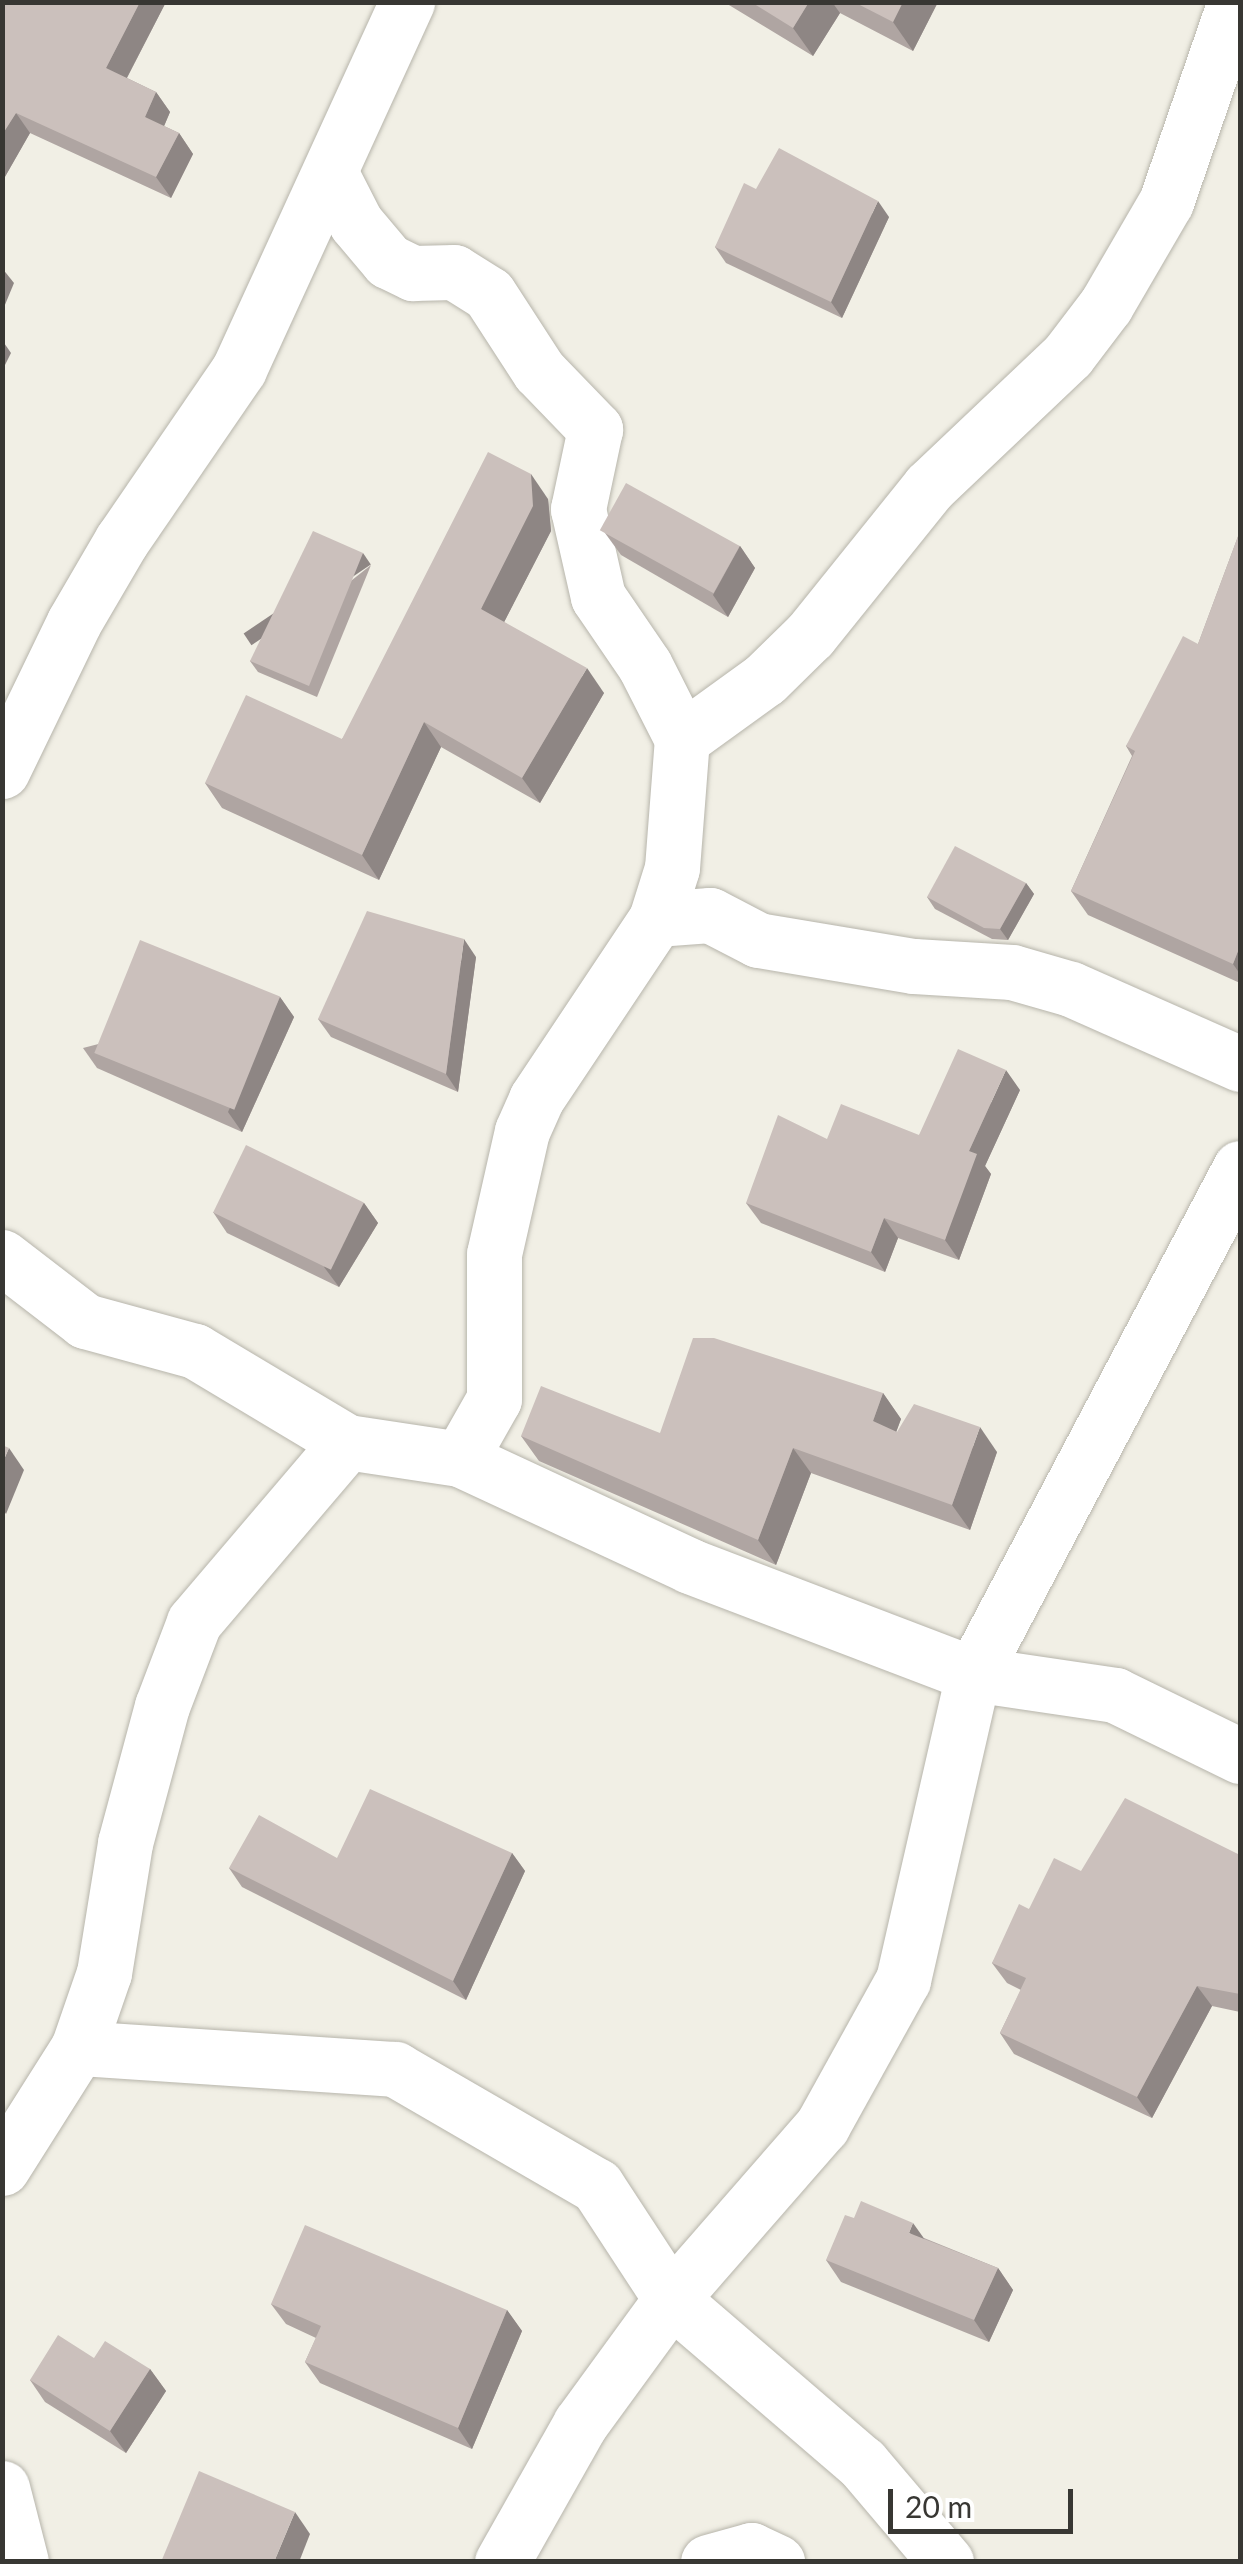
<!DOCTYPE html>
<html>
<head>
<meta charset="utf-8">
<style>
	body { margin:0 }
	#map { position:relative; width:1243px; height:2564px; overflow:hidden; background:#f1efe5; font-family:Lato,sans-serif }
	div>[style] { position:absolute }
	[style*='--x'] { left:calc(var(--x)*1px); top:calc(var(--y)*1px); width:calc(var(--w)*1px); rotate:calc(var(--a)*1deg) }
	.roads { filter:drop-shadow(0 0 2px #b7b5ab) drop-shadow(0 0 2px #b7b5ab) }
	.minor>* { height:55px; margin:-27.5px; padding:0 27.5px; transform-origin:27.5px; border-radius:27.5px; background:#fff }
	.wall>* { inset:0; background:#afa5a2 }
	.shaded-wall>* { inset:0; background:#8e8684; transform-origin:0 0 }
	.building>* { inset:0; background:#cbc0bc; transform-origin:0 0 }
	span { translate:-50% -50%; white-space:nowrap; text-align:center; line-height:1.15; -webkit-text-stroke:9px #fff; paint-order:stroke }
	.frame { position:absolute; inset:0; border:5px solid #383733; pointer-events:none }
	.scale { position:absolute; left:888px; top:2489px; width:185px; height:45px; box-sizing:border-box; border:5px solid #383733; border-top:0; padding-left:12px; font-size:30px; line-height:35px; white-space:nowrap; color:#383733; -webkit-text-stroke:8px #fff; paint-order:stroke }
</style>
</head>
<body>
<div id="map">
	<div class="roads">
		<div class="minor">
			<i style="--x:332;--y:176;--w:53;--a:62.9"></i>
			<i style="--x:356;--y:223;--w:50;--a:49.9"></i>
			<i style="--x:388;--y:261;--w:28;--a:26"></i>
			<i style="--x:413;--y:273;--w:41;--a:-1.4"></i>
			<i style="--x:454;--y:272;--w:41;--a:32.2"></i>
			<i style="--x:489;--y:294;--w:92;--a:57"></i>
			<i style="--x:539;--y:371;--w:81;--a:46"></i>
			<i style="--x:595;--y:429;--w:82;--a:102"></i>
			<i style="--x:578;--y:509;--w:90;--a:77.2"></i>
			<i style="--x:598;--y:597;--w:83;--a:55.7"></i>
			<i style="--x:645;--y:666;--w:82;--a:63.1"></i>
			<i style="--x:2;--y:771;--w:165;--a:-64.2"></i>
			<i style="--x:74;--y:622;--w:95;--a:-59.7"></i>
			<i style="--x:122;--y:540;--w:207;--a:-55.6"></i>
			<i style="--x:239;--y:369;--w:404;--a:-65.4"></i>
			<i style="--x:656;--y:919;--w:54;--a:-4.2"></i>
			<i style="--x:710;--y:915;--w:54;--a:27.5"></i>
			<i style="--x:758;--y:940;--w:158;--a:9.5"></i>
			<i style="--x:914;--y:966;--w:98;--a:3.5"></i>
			<i style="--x:1012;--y:972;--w:61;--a:16.1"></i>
			<i style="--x:1071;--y:989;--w:185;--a:23.9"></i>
			<i style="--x:2;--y:1257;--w:105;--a:37.6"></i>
			<i style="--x:85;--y:1321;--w:114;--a:15.3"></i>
			<i style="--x:195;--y:1351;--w:177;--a:30.9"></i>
			<i style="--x:347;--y:1442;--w:114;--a:8.6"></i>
			<i style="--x:460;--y:1459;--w:254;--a:24.9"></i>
			<i style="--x:690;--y:1566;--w:303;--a:20.9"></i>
			<i style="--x:973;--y:1674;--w:144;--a:8.4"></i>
			<i style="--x:1115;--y:1695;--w:139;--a:26"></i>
			<i style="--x:460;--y:1459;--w:69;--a:-60.5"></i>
			<i style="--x:494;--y:1399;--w:145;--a:-90"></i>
			<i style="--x:494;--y:1254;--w:126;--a:-77.2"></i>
			<i style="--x:522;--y:1131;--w:35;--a:-66"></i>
			<i style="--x:536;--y:1099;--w:216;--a:-56.3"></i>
			<i style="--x:656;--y:919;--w:53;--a:-72.6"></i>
			<i style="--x:672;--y:868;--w:129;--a:-85.6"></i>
			<i style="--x:682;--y:739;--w:102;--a:-35.9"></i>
			<i style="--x:765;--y:679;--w:63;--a:-44.4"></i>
			<i style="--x:810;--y:635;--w:190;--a:-51.2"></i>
			<i style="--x:929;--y:487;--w:192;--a:-43.5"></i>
			<i style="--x:1068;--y:355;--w:63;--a:-52.8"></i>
			<i style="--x:1106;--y:305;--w:119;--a:-59.8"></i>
			<i style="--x:1166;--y:202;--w:212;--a:-71"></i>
			<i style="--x:78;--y:2048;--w:318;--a:3.8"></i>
			<i style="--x:395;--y:2069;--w:233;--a:30.1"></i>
			<i style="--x:597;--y:2186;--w:135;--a:56.8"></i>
			<i style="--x:671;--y:2299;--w:252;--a:40.7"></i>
			<i style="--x:862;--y:2463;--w:130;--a:49.7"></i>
			<i style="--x:2;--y:2168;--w:142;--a:-57.7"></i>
			<i style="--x:78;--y:2048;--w:79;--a:-70.9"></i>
			<i style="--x:104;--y:1973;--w:132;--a:-80.8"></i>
			<i style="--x:125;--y:1843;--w:142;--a:-74.9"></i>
			<i style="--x:162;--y:1706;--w:90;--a:-69.1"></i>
			<i style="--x:194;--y:1622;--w:236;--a:-49.6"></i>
			<i style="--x:2;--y:2488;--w:76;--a:75.6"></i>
			<i style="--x:502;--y:2562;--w:159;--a:-60.5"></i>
			<i style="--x:580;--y:2424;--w:155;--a:-53.9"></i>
			<i style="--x:671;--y:2299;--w:230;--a:-48.9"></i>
			<i style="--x:822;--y:2126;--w:167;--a:-61"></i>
			<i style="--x:903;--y:1980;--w:314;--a:-77.1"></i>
			<i style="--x:973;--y:1674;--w:572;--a:-62.18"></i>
			<i style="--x:708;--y:2562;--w:45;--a:-15.6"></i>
			<i style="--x:751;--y:2550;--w:29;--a:25"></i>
		</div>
	</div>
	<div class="wall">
		<i style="clip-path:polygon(2px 2px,166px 2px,127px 78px,156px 92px,170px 112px,164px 126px,179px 133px,193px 154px,171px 198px,30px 133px,2px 182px)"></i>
		<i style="clip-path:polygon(724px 2px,938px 2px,913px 51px,840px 13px,813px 56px)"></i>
		<i style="clip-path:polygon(756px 189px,889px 217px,842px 318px,726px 263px,715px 247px)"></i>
		<i style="clip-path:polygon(548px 499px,551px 531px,504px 622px,604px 693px,540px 803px,441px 747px,379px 880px,222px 808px,205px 783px,342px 739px)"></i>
		<i style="clip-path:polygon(1240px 531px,1240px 983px,1088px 915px,1071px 891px,1132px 756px,1126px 746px,1198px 644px)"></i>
		<i style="clip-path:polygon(605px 533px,740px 546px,755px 568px,728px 617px,621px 555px)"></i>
		<i style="clip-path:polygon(371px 565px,317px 697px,258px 672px,250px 661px)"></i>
		<i style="clip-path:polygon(1026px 883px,1034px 894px,1008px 940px,992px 939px,935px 909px,927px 897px)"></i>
		<i style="clip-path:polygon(476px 957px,458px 1092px,331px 1037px,318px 1019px)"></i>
		<i style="clip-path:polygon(280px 997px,294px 1017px,242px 1132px,97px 1068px,83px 1048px)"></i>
		<i style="clip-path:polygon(1020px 1090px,985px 1166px,991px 1174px,959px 1260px,898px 1238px,885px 1272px,761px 1223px,746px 1203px,919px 1135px)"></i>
		<i style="clip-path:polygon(364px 1203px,378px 1223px,339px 1287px,227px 1233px,213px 1212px)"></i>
		<i style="clip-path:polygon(883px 1393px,901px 1419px,896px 1432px,997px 1452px,970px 1530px,811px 1473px,776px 1565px,539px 1461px,521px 1436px,660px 1433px)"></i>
		<i style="clip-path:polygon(512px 1853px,525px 1871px,466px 2000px,242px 1887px,229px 1868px,337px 1858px)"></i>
		<i style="clip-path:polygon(1240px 1855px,1240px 2012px,1212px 2006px,1152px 2118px,1014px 2054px,1000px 2033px,1021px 1990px,1007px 1983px,992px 1963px,1029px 1909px,1081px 1871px)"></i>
		<i style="clip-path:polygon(924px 2238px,998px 2268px,1013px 2290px,989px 2342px,841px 2282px,826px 2260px)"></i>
		<i style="clip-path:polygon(271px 2304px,507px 2310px,522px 2331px,472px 2449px,320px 2383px,305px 2362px,316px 2338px,286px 2324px)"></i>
		<i style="clip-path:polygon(94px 2358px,150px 2369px,166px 2391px,126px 2453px,45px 2402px,30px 2380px)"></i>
	</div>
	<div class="shaded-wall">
		<i style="clip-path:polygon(140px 2px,166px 2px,121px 89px,106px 68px)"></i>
		<i style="clip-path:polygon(809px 2px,832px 2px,840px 13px,813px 56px,793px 28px)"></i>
		<i style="clip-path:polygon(903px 2px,938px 2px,913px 51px,893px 22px)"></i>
		<i style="clip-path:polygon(156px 92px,170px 112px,159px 138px,145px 117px)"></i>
		<i style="clip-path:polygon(16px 113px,30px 133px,2px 182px,2px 135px)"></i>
		<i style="clip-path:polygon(179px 133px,193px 154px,171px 198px,156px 177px)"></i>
		<i style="clip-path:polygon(878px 201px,889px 217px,842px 318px,831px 302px)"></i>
		<i style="clip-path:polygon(2px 268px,14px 283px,2px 312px)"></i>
		<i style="clip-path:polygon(2px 340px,11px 353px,2px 371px)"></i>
		<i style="clip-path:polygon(531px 474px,548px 499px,551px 531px,498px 634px,481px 609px)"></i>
		<i style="clip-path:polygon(740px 546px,755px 568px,728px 617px,713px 595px)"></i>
		<i style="left:363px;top:553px;width:14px;height:144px;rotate:56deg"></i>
		<i style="clip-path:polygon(587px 668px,604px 693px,540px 803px,522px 778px)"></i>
		<i style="clip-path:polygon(424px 722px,441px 747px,379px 880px,362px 855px)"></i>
		<i style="clip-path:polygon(1026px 883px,1034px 894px,1008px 940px,1000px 929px)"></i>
		<i style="clip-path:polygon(464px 939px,476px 957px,458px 1092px,446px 1074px)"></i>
		<i style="clip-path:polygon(1240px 946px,1240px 974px,1233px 964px)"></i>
		<i style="clip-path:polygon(280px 997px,294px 1017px,242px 1132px,228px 1112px)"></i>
		<i style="clip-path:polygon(1006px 1070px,1020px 1090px,985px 1166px,991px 1174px,959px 1260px,945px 1240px,969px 1151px)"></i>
		<i style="clip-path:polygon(364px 1203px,378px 1223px,339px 1287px,324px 1267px)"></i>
		<i style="clip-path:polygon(884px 1218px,898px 1238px,885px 1272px,871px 1252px)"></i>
		<i style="clip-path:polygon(883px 1393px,901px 1419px,891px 1446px,873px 1421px)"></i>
		<i style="clip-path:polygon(980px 1427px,997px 1452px,970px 1530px,952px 1505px)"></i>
		<i style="clip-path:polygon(9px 1448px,24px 1470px,6px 1514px,2px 1508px,2px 1464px)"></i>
		<i style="clip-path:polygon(793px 1448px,811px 1473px,776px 1565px,758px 1540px)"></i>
		<i style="clip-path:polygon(512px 1853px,525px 1871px,466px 2000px,453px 1981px)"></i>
		<i style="clip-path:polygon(1197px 1986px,1212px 2006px,1152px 2118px,1137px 2097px)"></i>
		<i style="clip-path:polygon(913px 2223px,928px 2244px,909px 2233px)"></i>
		<i style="clip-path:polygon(998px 2268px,1013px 2290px,989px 2342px,974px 2320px)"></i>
		<i style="clip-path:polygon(507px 2310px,522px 2331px,472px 2449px,458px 2428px)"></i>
		<i style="clip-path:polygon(150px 2369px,166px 2391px,126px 2453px,110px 2431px)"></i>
		<i style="clip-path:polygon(295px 2512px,310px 2534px,299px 2562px,274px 2562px)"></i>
	</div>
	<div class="building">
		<i style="clip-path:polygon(2px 2px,140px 2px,106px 68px,156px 92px,145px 117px,179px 133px,156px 177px,16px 113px,2px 135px)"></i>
		<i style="clip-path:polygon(751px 2px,809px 2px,793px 28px)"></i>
		<i style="clip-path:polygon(854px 2px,903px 2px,893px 22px)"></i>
		<i style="clip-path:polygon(779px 148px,878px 201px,831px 302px,715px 247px,744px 183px,756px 189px)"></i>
		<i style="clip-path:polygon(488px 452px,531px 474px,533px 506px,481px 609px,587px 668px,522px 778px,424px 722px,362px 855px,205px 783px,246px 695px,342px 739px)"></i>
		<i style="left:626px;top:483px;width:130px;height:54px;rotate:29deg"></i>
		<i style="clip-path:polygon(313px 531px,363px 553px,309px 686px,250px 661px)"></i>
		<i style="clip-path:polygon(1240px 531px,1240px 946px,1233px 964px,1071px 891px,1135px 751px,1126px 746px,1183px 636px,1198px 644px)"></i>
		<i style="clip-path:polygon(955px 846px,1026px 883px,1000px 929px,984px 928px,927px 897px)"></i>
		<i style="clip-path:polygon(367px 911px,464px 939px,446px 1074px,318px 1019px)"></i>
		<i style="left:140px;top:940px;width:151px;height:122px;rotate:22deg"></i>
		<i style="clip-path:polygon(958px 1049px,1006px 1070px,969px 1151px,977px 1154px,945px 1240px,884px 1218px,871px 1252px,746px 1203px,778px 1115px,827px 1139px,841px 1104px,919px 1135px)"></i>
		<i style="left:246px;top:1145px;width:131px;height:75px;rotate:26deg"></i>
		<i style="clip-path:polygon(693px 1338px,714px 1338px,883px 1393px,873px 1421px,897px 1432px,914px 1404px,980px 1427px,952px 1505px,793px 1448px,758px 1540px,521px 1436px,541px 1386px,660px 1433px)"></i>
		<i style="clip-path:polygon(2px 1445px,9px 1448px,2px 1464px)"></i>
		<i style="clip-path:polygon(370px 1789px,512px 1853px,453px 1981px,229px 1868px,259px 1815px,337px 1858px)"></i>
		<i style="clip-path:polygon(1125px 1798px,1240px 1855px,1240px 1994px,1197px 1986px,1137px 2097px,1000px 2033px,1026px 1978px,992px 1963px,1019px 1904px,1029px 1909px,1054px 1858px,1081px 1871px)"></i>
		<i style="clip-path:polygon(861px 2201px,913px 2223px,909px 2233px,998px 2268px,974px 2320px,826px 2260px,845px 2215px,854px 2218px)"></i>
		<i style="clip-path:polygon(305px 2225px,507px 2310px,458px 2428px,305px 2362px,321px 2326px,271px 2304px)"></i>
		<i style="clip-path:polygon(58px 2335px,94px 2358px,105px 2341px,150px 2369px,110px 2431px,30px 2380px)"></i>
		<i style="clip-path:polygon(199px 2471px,295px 2512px,274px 2562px,161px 2562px)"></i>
	</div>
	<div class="frame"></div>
	<div class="scale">20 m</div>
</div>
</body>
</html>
